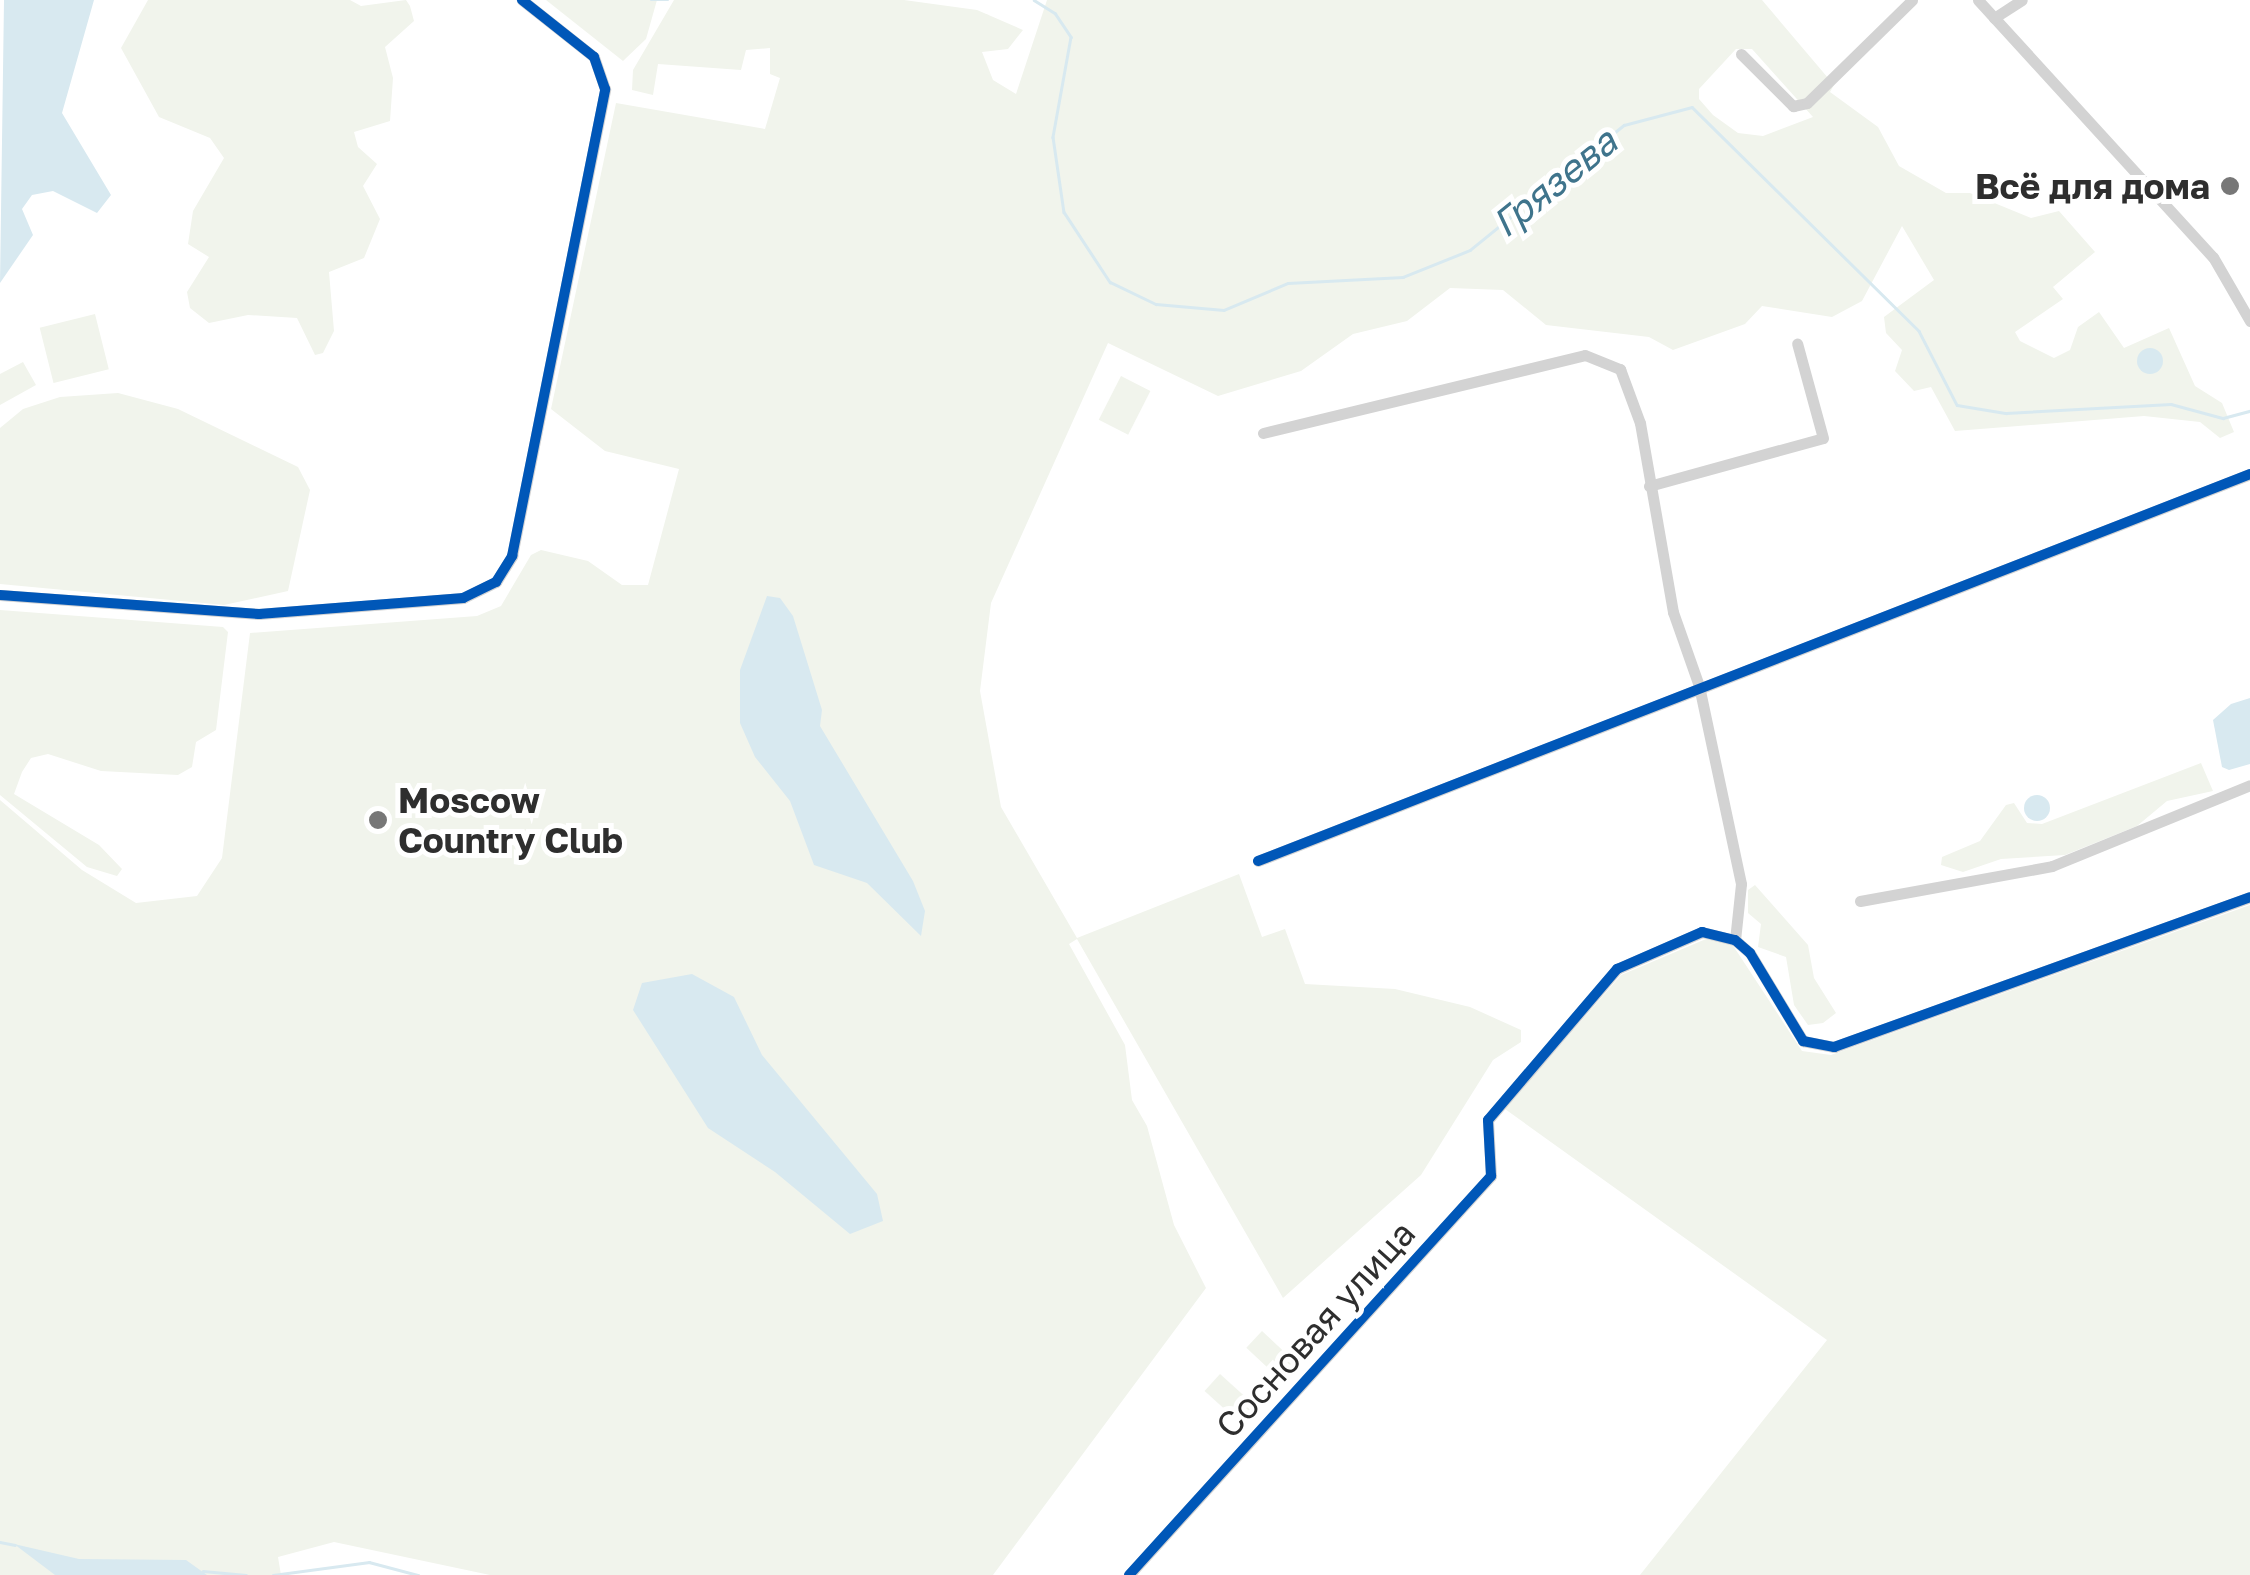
<!DOCTYPE html>
<html>
<head>
<meta charset="utf-8">
<style>
	body { margin:0 }
	#map { position:relative; width:2250px; height:1575px; overflow:hidden; background:#fff; font-family:"Golos Text",sans-serif }
	div>[style] { position:absolute }
	[style*='--x'] { left:calc(var(--x)*1px); top:calc(var(--y)*1px); width:calc(var(--w)*1px); rotate:calc(var(--a)*1deg) }
	.green>* { inset:0; background:#f1f4ec; transform-origin:0 0 }
	.water>* { inset:0; background:#d8e9f0 }
	.round { border-radius:50% }
	.stream>* { height:2.5px; margin:-1.25px; padding:0 1.25px; transform-origin:1.25px; border-radius:1.25px; background:#d8e9f0 }
	.minor>* { height:11px; margin:-5.5px; padding:0 5.5px; transform-origin:5.5px; border-radius:5.5px; background:#d3d3d3 }
	.cycleway>* { height:10px; margin:-5px; padding:0 5px; transform-origin:5px; border-radius:5px; background:#0057b8 }
	.dots>* { width:28px; height:28px; translate:-50% -50%; box-sizing:border-box; border:5px solid #fff; border-radius:50% }
	span { translate:-50% -50%; white-space:nowrap; text-align:center; line-height:1.15; -webkit-text-stroke:10px #fff; paint-order:stroke }
	.poi-label { font-size:35px; color:#2e2e2e; font-weight:700 }
	.right { translate:-100% -50%; text-align:right }
	.left { translate:0 -50%; text-align:left }
	.street-label { font-size:35px; color:#2e2e2e }
	.water-label { font-size:38px; color:#3f748c; font-style:italic }
</style>
</head>
<body>
<div id="map">
	<div class="green">
		<i style="clip-path:polygon(148px 0,350px 0,361px 6px,406px 0,410px 6px,414px 21px,385px 47px,393px 78px,390px 121px,354px 132px,358px 147px,377px 164px,363px 186px,380px 219px,364px 258px,329px 272px,334px 331px,323px 353px,315px 355px,297px 318px,248px 315px,209px 323px,190px 308px,187px 292px,209px 257px,188px 244px,193px 211px,224px 158px,210px 138px,159px 117px,121px 48px)"></i>
		<i style="clip-path:polygon(546px 0,657px 0,646px 39px,623px 61px)"></i>
		<i style="clip-path:polygon(evenodd,674px 0,904px 0,977px 10px,1023px 30px,1008px 49px,982px 52px,993px 80px,1016px 94px,1047px 0,1762px 0,1834px 85px,1830px 92px,1878px 127px,1899px 166px,1946px 193px,1970px 193px,2031px 218px,2059px 211px,2095px 252px,2053px 287px,2063px 299px,2015px 332px,2020px 341px,2054px 358px,2070px 350px,2078px 327px,2099px 312px,2124px 348px,2169px 328px,2195px 386px,2222px 403px,2234px 432px,2220px 438px,2200px 422px,2144px 416px,1955px 431px,1931px 387px,1914px 391px,1895px 371px,1902px 350px,1886px 333px,1884px 317px,1934px 280px,1902px 226px,1862px 301px,1832px 317px,1762px 306px,1745px 324px,1673px 350px,1649px 337px,1546px 325px,1503px 290px,1450px 288px,1407px 321px,1353px 334px,1301px 371px,1218px 396px,1108px 343px,991px 603px,980px 691px,1001px 807px,1077px 938px,1239px 874px,1262px 937px,1285px 929px,1305px 984px,1395px 989px,1470px 1007px,1521px 1030px,1521px 1042px,1493px 1060px,1421px 1175px,1283px 1298px,1077px 939px,1069px 944px,1125px 1045px,1132px 1100px,1147px 1126px,1174px 1225px,1206px 1288px,993px 1575px,490px 1575px,334px 1542px,278px 1557px,281px 1575px,0 1575px,0 800px,82px 870px,136px 903px,197px 896px,222px 858px,250px 633px,477px 616px,501px 606px,531px 555px,541px 550px,588px 561px,622px 585px,648px 585px,679px 469px,605px 451px,551px 409px,616px 103px,765px 129px,780px 78px,770px 74px,770px 48px,746px 50px,741px 70px,658px 64px,653px 95px,632px 90px,633px 70px,674px 0,1736px 49px,1752px 49px,1813px 117px,1763px 136px,1738px 133px,1713px 115px,1699px 99px,1699px 89px,1736px 49px)"></i>
		<i style="left:95px;top:314px;width:57px;height:57px;rotate:76deg"></i>
		<i style="clip-path:polygon(23px 362px,36px 385px,0 405px,0 374px)"></i>
		<i style="left:1121px;top:376px;width:33px;height:49px;rotate:27deg"></i>
		<i style="clip-path:polygon(118px 393px,178px 409px,298px 467px,310px 490px,288px 591px,224px 605px,0 584px,0 428px,23px 409px,60px 397px)"></i>
		<i style="clip-path:polygon(0 610px,223px 627px,228px 632px,216px 730px,196px 742px,192px 767px,178px 775px,101px 771px,48px 754px,31px 758px,22px 772px,14px 794px,99px 845px,122px 869px,117px 876px,87px 867px,0 795px)"></i>
		<i style="clip-path:polygon(2201px 763px,2213px 791px,2167px 801px,2137px 826px,2065px 855px,2001px 859px,1963px 872px,1941px 865px,1942px 857px,1980px 841px,2006px 805px,2014px 803px,2027px 823px,2042px 824px)"></i>
		<i style="clip-path:polygon(1755px 885px,1808px 945px,1814px 978px,1836px 1013px,1823px 1023px,1808px 1025px,1794px 1005px,1786px 957px,1758px 947px,1761px 924px,1748px 913px,1748px 890px)"></i>
		<i style="clip-path:polygon(2250px 905px,2250px 1575px,1640px 1575px,1827px 1340px,1505px 1109px,1621px 975px,1706px 939px,1732px 944px,1802px 1051px,1831px 1055px)"></i>
		<i style="left:1262px;top:1331px;width:52px;height:23px;rotate:43deg"></i>
		<i style="left:1220px;top:1374px;width:51px;height:23px;rotate:42deg"></i>
	</div>
	<div class="water">
		<i style="clip-path:polygon(4px 0,94px 0,62px 113px,111px 195px,97px 213px,53px 191px,32px 195px,22px 209px,33px 235px,0 283px)"></i>
		<i class="round" style="left:2137px;top:348px;width:26px;height:26px"></i>
		<i style="clip-path:polygon(767px 596px,780px 598px,793px 616px,822px 710px,820px 726px,913px 881px,925px 911px,921px 936px,867px 883px,814px 865px,790px 801px,755px 757px,740px 723px,740px 670px)"></i>
		<i style="clip-path:polygon(2250px 698px,2250px 764px,2229px 770px,2222px 767px,2213px 720px,2231px 704px)"></i>
		<i class="round" style="left:2024px;top:795px;width:26px;height:26px"></i>
		<i style="clip-path:polygon(692px 974px,734px 997px,762px 1055px,877px 1194px,883px 1221px,850px 1234px,775px 1172px,708px 1128px,633px 1010px,642px 983px)"></i>
		<i style="clip-path:polygon(14px 1544px,79px 1559px,186px 1560px,207px 1575px,55px 1575px)"></i>
	</div>
	<div class="stream">
		<i style="--x:651;--y:0;--w:17;--a:0"></i>
		<i style="--x:1034;--y:0;--w:25;--a:32"></i>
		<i style="--x:1055;--y:13;--w:29;--a:56"></i>
		<i style="--x:1071;--y:37;--w:102;--a:100.2"></i>
		<i style="--x:1053;--y:137;--w:76;--a:81.7"></i>
		<i style="--x:1064;--y:212;--w:84;--a:56.7"></i>
		<i style="--x:1110;--y:282;--w:51;--a:25.6"></i>
		<i style="--x:1156;--y:304;--w:68;--a:5"></i>
		<i style="--x:1224;--y:310;--w:69;--a:-22.9"></i>
		<i style="--x:1288;--y:283;--w:115;--a:-3"></i>
		<i style="--x:1403;--y:277;--w:72;--a:-21.9"></i>
		<i style="--x:1470;--y:250;--w:198;--a:-39.1"></i>
		<i style="--x:1624;--y:125;--w:70;--a:-14.8"></i>
		<i style="--x:1692;--y:107;--w:319;--a:44.6"></i>
		<i style="--x:1919;--y:331;--w:83;--a:62.8"></i>
		<i style="--x:1957;--y:405;--w:50;--a:9.3"></i>
		<i style="--x:2006;--y:413;--w:165;--a:-3.1"></i>
		<i style="--x:2171;--y:404;--w:54;--a:15.1"></i>
		<i style="--x:2223;--y:418;--w:28;--a:-15"></i>
		<i style="--x:0;--y:1542;--w:15;--a:11"></i>
		<i style="--x:203;--y:1571;--w:43;--a:5.3"></i>
		<i style="--x:273;--y:1575;--w:97;--a:-7.7"></i>
		<i style="--x:369;--y:1562;--w:51;--a:14.9"></i>
	</div>
	<div class="minor">
		<i style="--x:1978;--y:0;--w:348;--a:47.6"></i>
		<i style="--x:2213;--y:257;--w:74;--a:60"></i>
		<i style="--x:1994;--y:18;--w:33;--a:-33"></i>
		<i style="--x:1741;--y:54;--w:74;--a:45"></i>
		<i style="--x:1793;--y:106;--w:14;--a:-12"></i>
		<i style="--x:1807;--y:103;--w:147;--a:-44.4"></i>
		<i style="--x:1263;--y:433;--w:331;--a:-13.6"></i>
		<i style="--x:1585;--y:355;--w:38;--a:22"></i>
		<i style="--x:1620;--y:369;--w:58;--a:69.7"></i>
		<i style="--x:1640;--y:423;--w:192;--a:80.1"></i>
		<i style="--x:1673;--y:612;--w:78;--a:70.6"></i>
		<i style="--x:1699;--y:686;--w:202;--a:78"></i>
		<i style="--x:1741;--y:884;--w:56;--a:96.1"></i>
		<i style="--x:1649;--y:486;--w:180;--a:-15.4"></i>
		<i style="--x:1823;--y:438;--w:98;--a:-105.3"></i>
		<i style="--x:0;--y:595;--w:260;--a:4.2"></i>
		<i style="--x:259;--y:614;--w:205;--a:-4.5"></i>
		<i style="--x:463;--y:598;--w:37;--a:-26"></i>
		<i style="--x:496;--y:582;--w:31;--a:-58"></i>
		<i style="--x:512;--y:556;--w:476;--a:-78.7"></i>
		<i style="--x:605;--y:89;--w:34;--a:-109"></i>
		<i style="--x:594;--y:57;--w:92;--a:-141.6"></i>
		<i style="--x:1258;--y:861;--w:1065;--a:-21.31"></i>
		<i style="--x:1860;--y:901;--w:195;--a:-10.3"></i>
		<i style="--x:2052;--y:866;--w:214;--a:-22.2"></i>
		<i style="--x:1129;--y:1575;--w:539;--a:-47.78"></i>
		<i style="--x:1491;--y:1176;--w:56;--a:-93.1"></i>
		<i style="--x:1488;--y:1120;--w:199;--a:-49.5"></i>
		<i style="--x:1617;--y:969;--w:93;--a:-23.5"></i>
		<i style="--x:1702;--y:932;--w:34;--a:14"></i>
		<i style="--x:1735;--y:940;--w:20;--a:41"></i>
		<i style="--x:1750;--y:953;--w:103;--a:58.9"></i>
		<i style="--x:1803;--y:1041;--w:32;--a:11"></i>
		<i style="--x:1834;--y:1047;--w:442;--a:-19.8"></i>
	</div>
	<div class="cycleway">
		<i style="--x:0;--y:595;--w:260;--a:4.2"></i>
		<i style="--x:259;--y:614;--w:205;--a:-4.5"></i>
		<i style="--x:463;--y:598;--w:37;--a:-26"></i>
		<i style="--x:496;--y:582;--w:31;--a:-58"></i>
		<i style="--x:512;--y:556;--w:476;--a:-78.7"></i>
		<i style="--x:605;--y:89;--w:34;--a:-109"></i>
		<i style="--x:594;--y:57;--w:92;--a:-141.6"></i>
		<i style="--x:1258;--y:861;--w:1065;--a:-21.31"></i>
		<i style="--x:1129;--y:1575;--w:539;--a:-47.78"></i>
		<i style="--x:1491;--y:1176;--w:56;--a:-93.1"></i>
		<i style="--x:1488;--y:1120;--w:199;--a:-49.5"></i>
		<i style="--x:1617;--y:969;--w:93;--a:-23.5"></i>
		<i style="--x:1702;--y:932;--w:34;--a:14"></i>
		<i style="--x:1735;--y:940;--w:20;--a:41"></i>
		<i style="--x:1750;--y:953;--w:103;--a:58.9"></i>
		<i style="--x:1803;--y:1041;--w:32;--a:11"></i>
		<i style="--x:1834;--y:1047;--w:442;--a:-19.8"></i>
	</div>
	<div class="dots">
		<i style="left:2230px;top:186px;background:#777"></i>
		<i style="left:378px;top:820px;background:#777"></i>
	</div>
	<div class="poi-label">
		<span class="right" style="left:2210px;top:186px">Всё для дома</span>
		<span class="left" style="left:398px;top:820px">Moscow<br>Country Club</span>
	</div>
	<div class="street-label">
		<span style="left:1315px;top:1329px;rotate:-48deg">Сосновая улица</span>
	</div>
	<div class="water-label">
		<span style="left:1554px;top:182px;rotate:-39deg">Грязева</span>
	</div>
</div>
</body>
</html>
